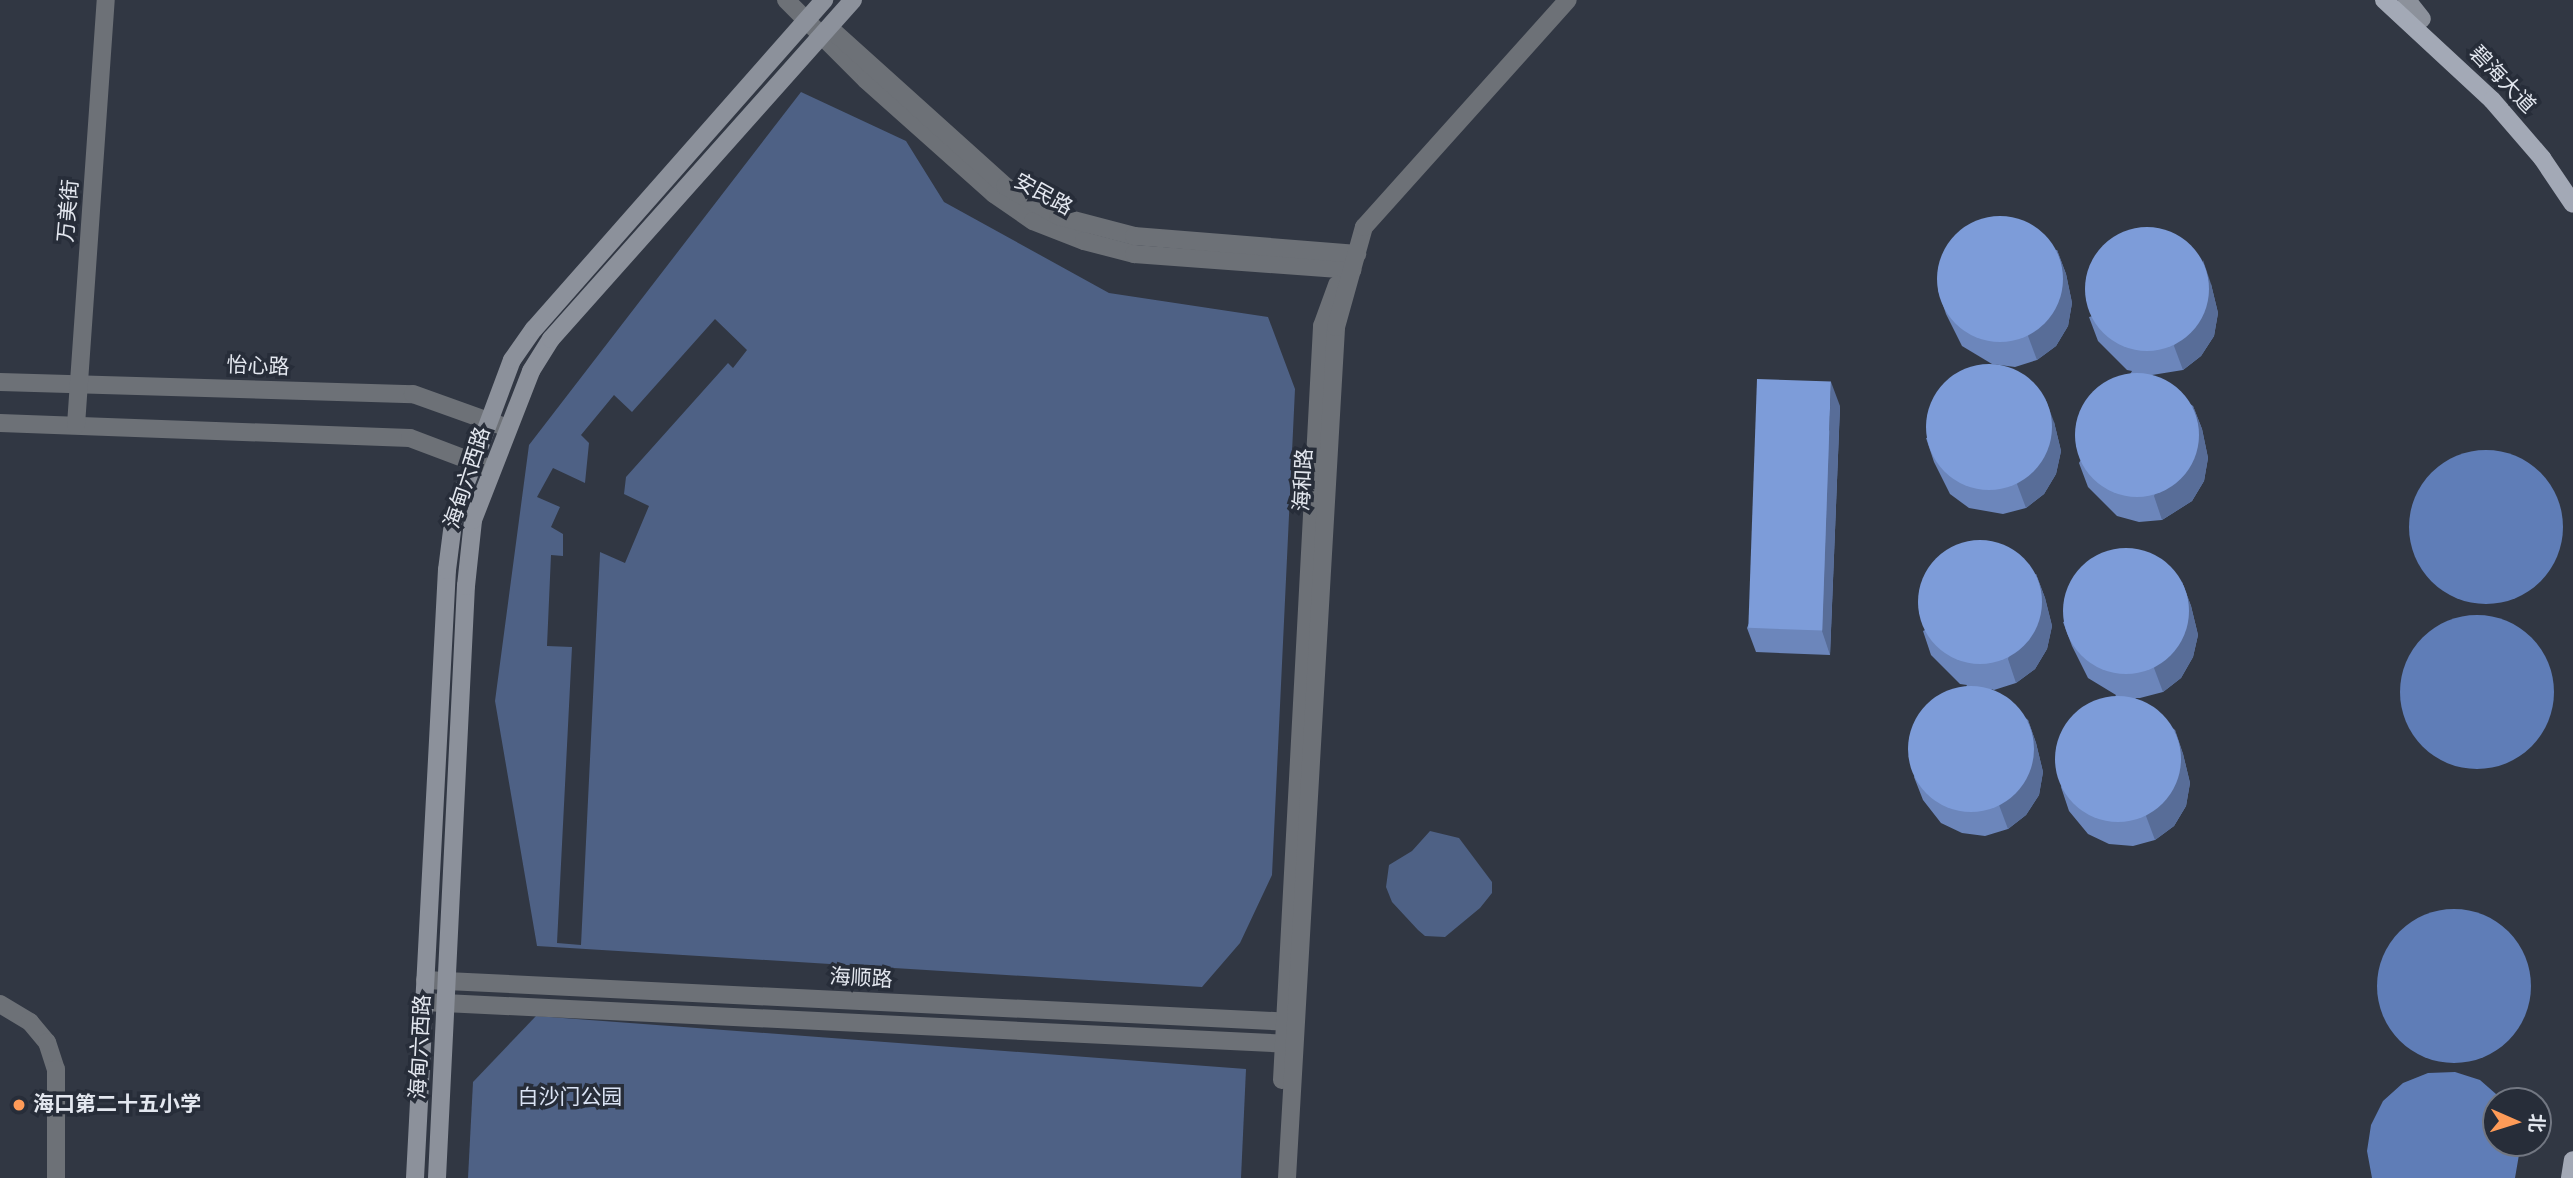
<!DOCTYPE html>
<html>
<head>
<meta charset="utf-8">
<style>
	body { margin:0 }
	#map { position:relative; width:2573px; height:1178px; overflow:hidden; background:#313743; font-family:"Varela Round","Noto Sans SC",sans-serif }
	div>[style] { position:absolute }
	[style*='--x'] { left:calc(var(--x)*1px); top:calc(var(--y)*1px); width:calc(var(--w)*1px); rotate:calc(var(--a)*1deg) }
	.green>* { inset:0; background:#4e6185 }
	.water>* { inset:0; background:#5f7db7 }
	.round { border-radius:50% }
	.tertiary>* { height:18px; margin:-9px; padding:0 9px; transform-origin:9px; border-radius:9px; background:#6d7177 }
	.secondary>* { height:18px; margin:-9px; padding:0 9px; transform-origin:9px; border-radius:9px; background:#8c919b }
	.primary>* { height:18px; margin:-9px; padding:0 9px; transform-origin:9px; border-radius:9px; background:#a3a9b6 }
	.wall>* { inset:0; background:#6c86bb }
	.shaded-wall>* { inset:0; background:#586d98 }
	.building>* { inset:0; background:#7d9cd9; transform-origin:0 0 }
	.dots>* { width:19px; height:19px; translate:-50% -50%; box-sizing:border-box; border:4px solid #272d39; border-radius:50% }
	span { translate:-50% -50%; white-space:nowrap; text-align:center; line-height:1.15; -webkit-text-stroke:7px #272d39; paint-order:stroke }
	.street-label { font-size:21px; color:#e3e7ef }
	.park-label { font-size:21px; color:#dae3f4 }
	.poi-label { font-size:21px; color:#e3e7ef; font-weight:700 }
	.left { translate:0 -50%; text-align:left }
	.north { position:absolute; left:2482px; top:1087px; width:70px; height:70px; box-sizing:border-box; background:#272d39; border:2px solid #727782; border-radius:50%; rotate:93deg; font-size:19px; font-weight:700; line-height:28px; text-align:center; color:#e3e7ef }
	.north::after { content:''; display:block; margin:auto; width:24px; height:32px; background:#fe9b58; clip-path:polygon(50% 0,100% 100%,50% 72%,0 100%) }
</style>
</head>
<body>
<div id="map">
	<div class="green">
		<i style="clip-path:polygon(evenodd,801px 92px,906px 141px,944px 202px,1109px 293px,1268px 317px,1295px 389px,1272px 875px,1240px 943px,1202px 987px,537px 946px,495px 701px,529px 445px,801px 92px,715px 319px,747px 350px,733px 368px,728px 363px,626px 477px,624px 494px,649px 506px,625px 563px,600px 552px,581px 945px,557px 943px,572px 647px,547px 646px,551px 555px,563px 556px,563px 534px,551px 527px,560px 507px,537px 497px,553px 468px,585px 483px,589px 443px,581px 435px,614px 395px,632px 412px,715px 319px)"></i>
		<i style="clip-path:polygon(1430px 831px,1459px 838px,1492px 882px,1492px 893px,1480px 908px,1445px 937px,1425px 936px,1418px 930px,1392px 902px,1386px 887px,1389px 865px,1412px 851px)"></i>
		<i style="clip-path:polygon(536px 1016px,1246px 1069px,1241px 1178px,468px 1178px,473px 1082px)"></i>
	</div>
	<div class="water">
		<i class="round" style="left:2409px;top:450px;width:154px;height:154px"></i>
		<i class="round" style="left:2400px;top:615px;width:154px;height:154px"></i>
		<i class="round" style="left:2377px;top:909px;width:154px;height:154px"></i>
		<i style="clip-path:polygon(2455px 1072px,2480px 1080px,2504px 1101px,2496px 1101px,2496px 1143px,2521px 1143px,2515px 1178px,2372px 1178px,2367px 1151px,2371px 1125px,2383px 1101px,2403px 1083px,2428px 1073px)"></i>
	</div>
	<div class="tertiary">
		<i style="--x:786;--y:0;--w:113;--a:45"></i>
		<i style="--x:866;--y:80;--w:171;--a:41.7"></i>
		<i style="--x:994;--y:194;--w:47;--a:34.7"></i>
		<i style="--x:1033;--y:221;--w:55;--a:21.4"></i>
		<i style="--x:1084;--y:241;--w:52;--a:14.6"></i>
		<i style="--x:1134;--y:254;--w:219;--a:4.2"></i>
		<i style="--x:833;--y:31;--w:232;--a:42"></i>
		<i style="--x:1005;--y:186;--w:61;--a:29.5"></i>
		<i style="--x:1058;--y:216;--w:79;--a:14.7"></i>
		<i style="--x:1134;--y:236;--w:224;--a:4.6"></i>
		<i style="--x:0;--y:382;--w:413;--a:1.7"></i>
		<i style="--x:413;--y:394;--w:101;--a:19.7"></i>
		<i style="--x:0;--y:423;--w:410;--a:2.1"></i>
		<i style="--x:410;--y:438;--w:88;--a:20.7"></i>
		<i style="--x:76;--y:425;--w:426;--a:-86"></i>
		<i style="--x:425;--y:980;--w:868;--a:2.77"></i>
		<i style="--x:424;--y:1002;--w:868;--a:2.77"></i>
		<i style="--x:0;--y:1004;--w:35;--a:31"></i>
		<i style="--x:30;--y:1022;--w:26;--a:50"></i>
		<i style="--x:47;--y:1042;--w:28;--a:72"></i>
		<i style="--x:56;--y:1069;--w:109;--a:90"></i>
		<i style="--x:1282;--y:1080;--w:755;--a:-86.96"></i>
		<i style="--x:1322;--y:326;--w:44;--a:-69.9"></i>
		<i style="--x:1287;--y:1178;--w:852;--a:-86.7"></i>
		<i style="--x:1336;--y:327;--w:104;--a:-74.4"></i>
		<i style="--x:1364;--y:227;--w:305;--a:-48.1"></i>
	</div>
	<div class="secondary">
		<i style="--x:2407;--y:0;--w:24;--a:52"></i>
		<i style="--x:415;--y:1178;--w:609;--a:-86.99"></i>
		<i style="--x:447;--y:570;--w:55;--a:-82.7"></i>
		<i style="--x:454;--y:515;--w:165;--a:-69.5"></i>
		<i style="--x:512;--y:360;--w:38;--a:-55"></i>
		<i style="--x:534;--y:329;--w:439;--a:-48.6"></i>
		<i style="--x:437;--y:1178;--w:593;--a:-87.2"></i>
		<i style="--x:466;--y:586;--w:66;--a:-83.9"></i>
		<i style="--x:473;--y:520;--w:160;--a:-68.7"></i>
		<i style="--x:531;--y:371;--w:38;--a:-58"></i>
		<i style="--x:551;--y:339;--w:454;--a:-48.3"></i>
	</div>
	<div class="primary">
		<i style="--x:2384;--y:0;--w:147;--a:42.8"></i>
		<i style="--x:2492;--y:100;--w:77;--a:49.2"></i>
		<i style="--x:2542;--y:158;--w:55;--a:56"></i>
		<i style="--x:2570;--y:1178;--w:18;--a:-81"></i>
	</div>
	<div class="wall">
		<i style="clip-path:polygon(2057px 250px,2066px 274px,2072px 303px,2068px 326px,2056px 346px,2037px 360px,2015px 367px,1992px 364px,1962px 346px,1946px 314px,1938px 290px)"></i>
		<i style="clip-path:polygon(2211px 284px,2218px 313px,2214px 336px,2201px 356px,2183px 370px,2152px 375px,2193px 406px,2202px 429px,2208px 458px,2204px 481px,2192px 501px,2162px 520px,2139px 522px,2117px 516px,2088px 487px,2079px 463px,2132px 371px,2127px 370px,2098px 341px,2089px 317px)"></i>
		<i style="clip-path:polygon(1840px 406px,1830px 655px,1756px 652px,1747px 628px)"></i>
		<i style="clip-path:polygon(2054px 422px,2061px 451px,2056px 474px,2044px 494px,2026px 508px,2003px 514px,1969px 508px,1950px 494px,1934px 462px,1926px 438px)"></i>
		<i style="clip-path:polygon(2036px 574px,2045px 598px,2052px 626px,2047px 649px,2035px 669px,2016px 683px,1994px 690px,1991px 689px,2028px 720px,2036px 743px,2043px 772px,2039px 795px,2026px 815px,2008px 829px,1985px 836px,1962px 833px,1941px 823px,1923px 800px,1914px 777px,1967px 685px,1960px 684px,1931px 655px,1923px 631px)"></i>
		<i style="clip-path:polygon(2182px 582px,2191px 606px,2198px 635px,2193px 657px,2181px 678px,2163px 692px,2140px 698px,2135px 698px,2175px 730px,2183px 754px,2190px 783px,2186px 806px,2174px 826px,2155px 840px,2133px 846px,2109px 844px,2088px 834px,2069px 811px,2061px 787px,2116px 695px,2088px 678px,2072px 646px,2063px 622px)"></i>
	</div>
	<div class="shaded-wall">
		<i style="clip-path:polygon(2057px 250px,2066px 274px,2072px 303px,2068px 326px,2056px 346px,2037px 360px,2028px 336px)"></i>
		<i style="clip-path:polygon(2203px 260px,2211px 284px,2218px 313px,2214px 336px,2201px 356px,2183px 370px,2174px 346px)"></i>
		<i style="clip-path:polygon(1831px 382px,1840px 406px,1830px 655px,1822px 631px)"></i>
		<i style="clip-path:polygon(2045px 398px,2054px 422px,2061px 451px,2056px 474px,2044px 494px,2026px 508px,2017px 484px)"></i>
		<i style="clip-path:polygon(2193px 406px,2202px 429px,2208px 458px,2204px 481px,2192px 501px,2162px 520px,2154px 496px)"></i>
		<i style="clip-path:polygon(2036px 574px,2045px 598px,2052px 626px,2047px 649px,2035px 669px,2016px 683px,2008px 659px)"></i>
		<i style="clip-path:polygon(2182px 582px,2191px 606px,2198px 635px,2193px 657px,2181px 678px,2163px 692px,2154px 668px)"></i>
		<i style="clip-path:polygon(2028px 720px,2036px 743px,2043px 772px,2039px 795px,2026px 815px,2008px 829px,1999px 805px)"></i>
		<i style="clip-path:polygon(2175px 730px,2183px 754px,2190px 783px,2186px 806px,2174px 826px,2155px 840px,2146px 816px)"></i>
	</div>
	<div class="building">
		<i class="round" style="left:1937px;top:216px;width:126px;height:126px"></i>
		<i class="round" style="left:2085px;top:227px;width:124px;height:124px"></i>
		<i class="round" style="left:1926px;top:364px;width:126px;height:126px"></i>
		<i class="round" style="left:2075px;top:373px;width:124px;height:124px"></i>
		<i style="left:1757px;top:379px;width:74px;height:249px;rotate:2deg"></i>
		<i class="round" style="left:1918px;top:540px;width:124px;height:124px"></i>
		<i class="round" style="left:2063px;top:548px;width:126px;height:126px"></i>
		<i class="round" style="left:1908px;top:686px;width:126px;height:126px"></i>
		<i class="round" style="left:2055px;top:696px;width:126px;height:126px"></i>
	</div>
	<div class="dots">
		<i style="left:19px;top:1105px;background:#fe9b58"></i>
	</div>
	<div class="street-label">
		<span style="left:2502px;top:80px;rotate:46deg">碧海大道</span>
		<span style="left:1043px;top:195px;rotate:29deg">安民路</span>
		<span style="left:69px;top:211px;rotate:-85deg">万美街</span>
		<span style="left:258px;top:367px;rotate:2deg">怡心路</span>
		<span style="left:468px;top:478px;rotate:-72deg">海甸六西路</span>
		<span style="left:1304px;top:480px;rotate:-87deg">海和路</span>
		<span style="left:861px;top:979px;rotate:3deg">海顺路</span>
		<span style="left:421px;top:1047px;rotate:-87deg">海甸六西路</span>
	</div>
	<div class="park-label">
		<span style="left:570px;top:1098px">白沙门公园</span>
	</div>
	<div class="poi-label">
		<span class="left" style="left:33px;top:1105px">海口第二十五小学</span>
	</div>
	<div class="north">北</div>
</div>
</body>
</html>
